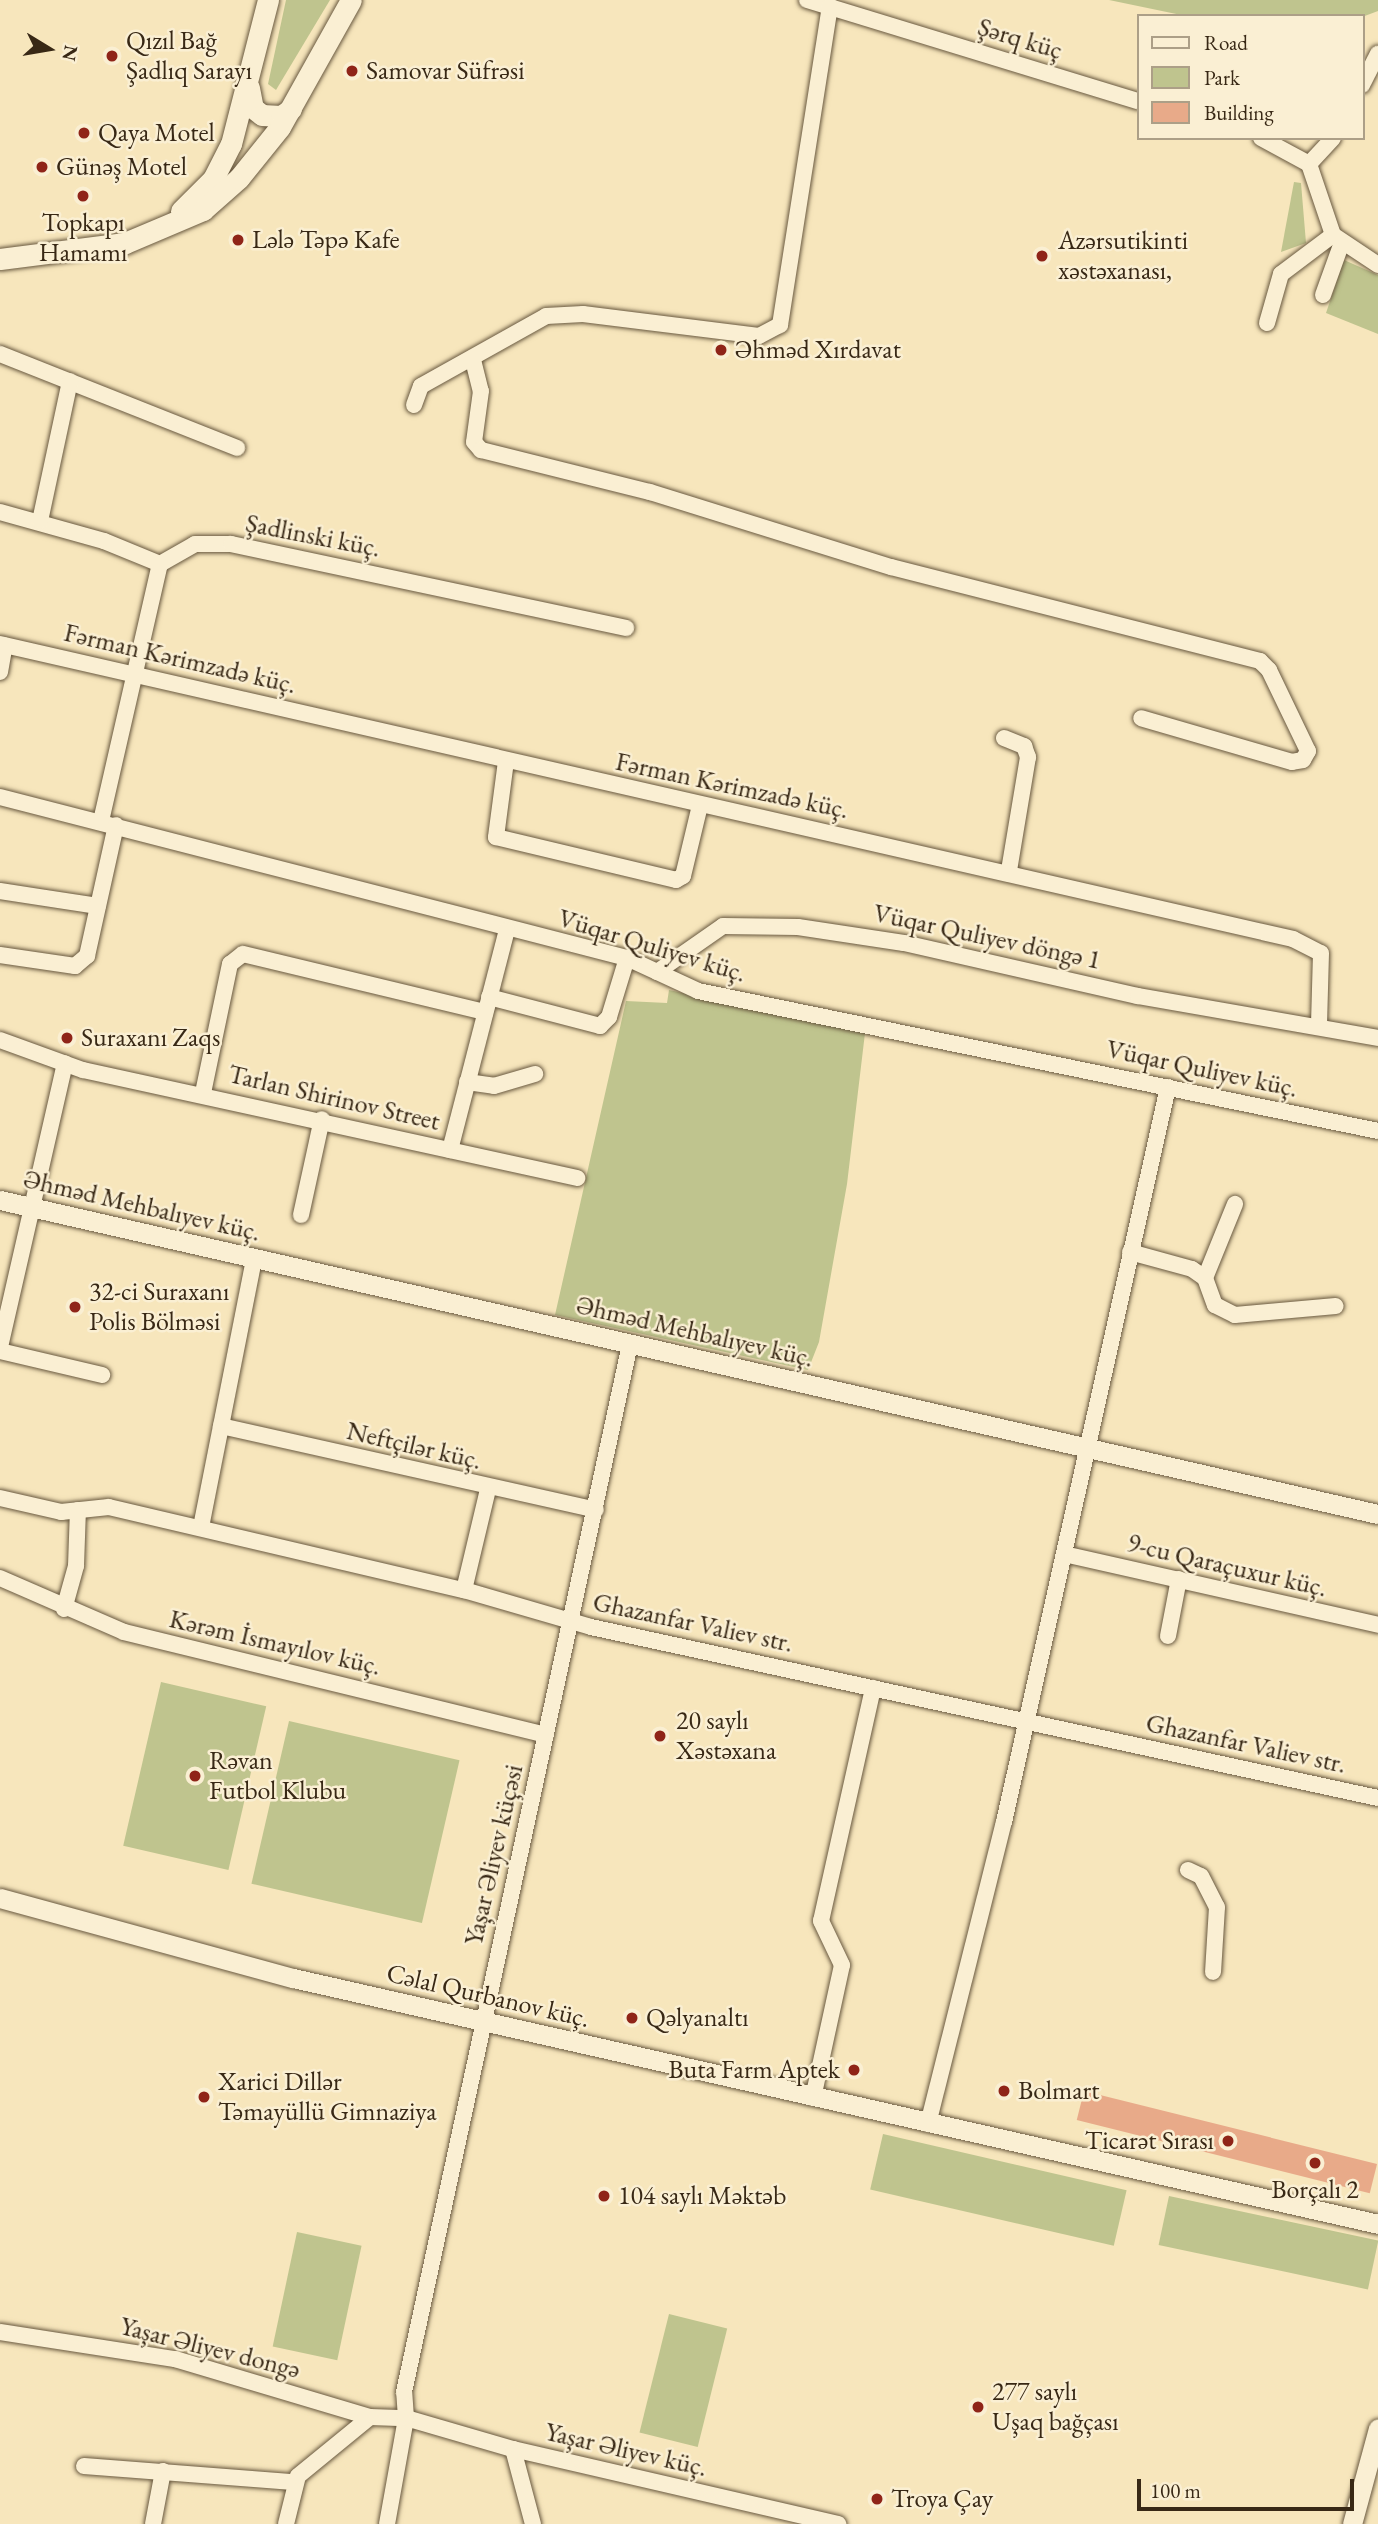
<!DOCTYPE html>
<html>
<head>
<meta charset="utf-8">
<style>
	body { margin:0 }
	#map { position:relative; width:1378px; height:2524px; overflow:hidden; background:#f7e6bc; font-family:"EB Garamond",serif }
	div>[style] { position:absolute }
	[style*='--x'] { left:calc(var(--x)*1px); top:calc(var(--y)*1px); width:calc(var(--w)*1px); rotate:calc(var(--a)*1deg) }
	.green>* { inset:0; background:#bfc48e; transform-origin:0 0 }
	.building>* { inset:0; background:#e8aa89; transform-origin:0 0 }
	.roads { filter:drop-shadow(0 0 2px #68583f) drop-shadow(0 0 2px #68583f) }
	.minor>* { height:16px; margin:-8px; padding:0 8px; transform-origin:8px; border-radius:8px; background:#faefd3 }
	.tertiary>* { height:19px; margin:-9.5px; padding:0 9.5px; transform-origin:9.5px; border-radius:9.5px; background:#faefd3 }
	.secondary>* { height:21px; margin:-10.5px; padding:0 10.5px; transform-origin:10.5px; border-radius:10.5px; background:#faefd3 }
	.dots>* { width:19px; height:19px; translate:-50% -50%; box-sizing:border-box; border:4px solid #faefd3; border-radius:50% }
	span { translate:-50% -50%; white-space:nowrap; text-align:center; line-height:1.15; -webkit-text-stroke:5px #faefd3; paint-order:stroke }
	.street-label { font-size:26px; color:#382815 }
	.poi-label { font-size:26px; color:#382815 }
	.left { translate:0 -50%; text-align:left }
	.right { translate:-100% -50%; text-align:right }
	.legend { position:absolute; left:1137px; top:14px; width:228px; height:126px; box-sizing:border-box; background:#faefd3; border:2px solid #ac9f87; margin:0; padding:9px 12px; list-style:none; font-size:21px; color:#382815 }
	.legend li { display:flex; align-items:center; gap:14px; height:35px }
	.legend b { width:35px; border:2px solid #ac9f87 }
	.north { position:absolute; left:14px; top:14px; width:70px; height:70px; -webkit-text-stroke:5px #faefd3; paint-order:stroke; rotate:101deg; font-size:19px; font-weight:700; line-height:28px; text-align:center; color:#382815 }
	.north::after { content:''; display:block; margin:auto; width:24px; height:32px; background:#382815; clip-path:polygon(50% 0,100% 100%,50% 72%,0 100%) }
	.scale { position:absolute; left:1137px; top:2479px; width:217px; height:32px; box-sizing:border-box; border:4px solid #382815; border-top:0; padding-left:9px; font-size:21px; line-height:24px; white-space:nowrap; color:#382815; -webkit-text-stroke:5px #faefd3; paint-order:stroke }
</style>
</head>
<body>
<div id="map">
	<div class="green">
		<i style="clip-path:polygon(286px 0,330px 0,276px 90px,268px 84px)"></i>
		<i style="clip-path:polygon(1109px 0,1378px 0,1378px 11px,1362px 17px,1186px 16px)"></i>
		<i style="clip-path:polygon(1294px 182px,1301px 183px,1306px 243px,1281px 252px)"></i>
		<i style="clip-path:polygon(1344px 260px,1378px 275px,1378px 334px,1326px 313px)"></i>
		<i style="clip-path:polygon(669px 990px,865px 1033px,847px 1184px,819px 1342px,808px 1370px,555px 1315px,626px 1001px,667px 1003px)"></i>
		<i style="left:161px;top:1682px;width:108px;height:168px;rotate:13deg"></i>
		<i style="left:289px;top:1721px;width:175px;height:167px;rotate:13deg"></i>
		<i style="left:883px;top:2134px;width:250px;height:57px;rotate:13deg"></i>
		<i style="left:1169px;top:2196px;width:214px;height:50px;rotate:12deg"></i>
		<i style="left:297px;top:2232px;width:66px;height:117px;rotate:12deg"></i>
		<i style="left:669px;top:2314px;width:60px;height:122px;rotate:14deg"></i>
	</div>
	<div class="building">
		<i style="left:1084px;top:2091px;width:302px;height:30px;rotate:14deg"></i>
	</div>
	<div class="roads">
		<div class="minor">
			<i style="--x:807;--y:0;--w:346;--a:17"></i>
			<i style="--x:1362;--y:85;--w:35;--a:-63"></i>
			<i style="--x:1261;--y:138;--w:55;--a:28.4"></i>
			<i style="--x:1309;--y:164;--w:75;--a:71.3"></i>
			<i style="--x:1333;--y:235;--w:54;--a:33.7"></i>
			<i style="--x:1309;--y:164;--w:35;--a:-47"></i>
			<i style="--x:1323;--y:295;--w:53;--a:-70.2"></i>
			<i style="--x:1267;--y:323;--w:51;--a:-74.1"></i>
			<i style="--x:1281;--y:274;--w:65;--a:-36.9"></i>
			<i style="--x:0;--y:354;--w:255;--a:21.6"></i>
			<i style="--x:473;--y:360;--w:32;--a:76"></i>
			<i style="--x:481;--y:391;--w:51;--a:97.8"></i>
			<i style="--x:474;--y:442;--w:11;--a:49"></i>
			<i style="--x:481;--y:450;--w:174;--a:14"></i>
			<i style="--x:650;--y:492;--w:252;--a:17.3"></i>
			<i style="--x:891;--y:567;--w:381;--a:14.3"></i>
			<i style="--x:1260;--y:661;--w:13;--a:45"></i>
			<i style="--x:1269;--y:670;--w:90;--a:64.3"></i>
			<i style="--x:1308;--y:751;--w:10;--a:119"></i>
			<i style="--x:1303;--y:760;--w:11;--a:170"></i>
			<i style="--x:1292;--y:762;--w:157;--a:-163.8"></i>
			<i style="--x:414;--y:405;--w:20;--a:-70"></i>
			<i style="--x:421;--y:386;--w:143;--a:-29.2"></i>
			<i style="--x:546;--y:316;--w:37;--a:-3"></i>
			<i style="--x:583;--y:314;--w:177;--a:7.1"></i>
			<i style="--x:759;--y:336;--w:24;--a:-28"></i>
			<i style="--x:780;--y:325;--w:323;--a:-81.1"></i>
			<i style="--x:0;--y:512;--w:108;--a:15.6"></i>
			<i style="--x:104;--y:541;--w:61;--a:22.3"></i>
			<i style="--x:160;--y:564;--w:40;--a:-29.7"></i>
			<i style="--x:195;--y:544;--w:36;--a:0"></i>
			<i style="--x:231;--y:544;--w:404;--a:12"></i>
			<i style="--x:40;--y:521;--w:143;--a:-77.9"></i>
			<i style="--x:0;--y:644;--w:1326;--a:12.85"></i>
			<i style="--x:1293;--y:939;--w:31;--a:27"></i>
			<i style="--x:1321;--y:953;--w:73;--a:91.6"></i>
			<i style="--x:0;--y:672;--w:27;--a:-80"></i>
			<i style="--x:1004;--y:738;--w:22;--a:22"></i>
			<i style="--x:1024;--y:746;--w:12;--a:70"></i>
			<i style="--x:1028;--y:757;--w:115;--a:99.5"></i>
			<i style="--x:506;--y:761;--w:77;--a:97.5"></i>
			<i style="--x:496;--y:837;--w:185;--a:13.4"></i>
			<i style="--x:676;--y:880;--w:8;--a:-30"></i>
			<i style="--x:683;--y:876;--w:73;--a:-76.5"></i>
			<i style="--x:0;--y:797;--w:647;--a:14.4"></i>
			<i style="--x:627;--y:958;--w:78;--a:24.9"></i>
			<i style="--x:698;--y:991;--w:694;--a:11.63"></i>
			<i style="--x:101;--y:821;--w:264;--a:-77.1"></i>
			<i style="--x:0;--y:891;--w:99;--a:8.7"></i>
			<i style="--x:0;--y:955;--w:76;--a:8.3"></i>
			<i style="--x:75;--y:966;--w:16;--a:-40"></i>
			<i style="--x:87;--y:956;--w:134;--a:-77.5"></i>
			<i style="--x:657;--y:972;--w:80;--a:-34.9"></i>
			<i style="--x:723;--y:926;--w:75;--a:0.8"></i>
			<i style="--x:798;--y:927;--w:107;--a:8.6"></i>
			<i style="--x:904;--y:943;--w:240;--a:12.8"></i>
			<i style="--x:1138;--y:996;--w:244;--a:9.9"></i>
			<i style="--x:489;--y:997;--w:115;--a:14.6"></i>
			<i style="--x:600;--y:1026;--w:13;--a:-45"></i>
			<i style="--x:609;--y:1017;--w:62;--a:-73"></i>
			<i style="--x:0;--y:1040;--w:88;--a:19.9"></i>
			<i style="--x:83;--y:1070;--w:506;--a:12.33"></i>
			<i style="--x:467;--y:1082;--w:27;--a:8"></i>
			<i style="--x:494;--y:1086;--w:43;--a:-16.3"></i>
			<i style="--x:203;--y:1093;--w:132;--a:-78.2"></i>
			<i style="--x:230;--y:964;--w:16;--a:-38"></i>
			<i style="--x:243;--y:954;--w:249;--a:13.5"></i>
			<i style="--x:450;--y:1150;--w:227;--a:-75.5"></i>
			<i style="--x:301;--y:1215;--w:98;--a:-77.7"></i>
			<i style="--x:1130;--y:1252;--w:64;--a:15.3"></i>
			<i style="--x:1192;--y:1269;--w:16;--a:35"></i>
			<i style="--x:1205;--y:1278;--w:29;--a:70"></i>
			<i style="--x:1215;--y:1305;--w:22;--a:27"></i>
			<i style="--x:1235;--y:1315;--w:101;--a:-5.1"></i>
			<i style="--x:1205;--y:1278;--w:80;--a:-67.9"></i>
			<i style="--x:0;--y:1347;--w:291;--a:-77.1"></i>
			<i style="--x:0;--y:1351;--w:105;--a:13.2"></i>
			<i style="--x:221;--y:1426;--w:384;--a:12.6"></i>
			<i style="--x:0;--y:1498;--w:63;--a:12.9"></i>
			<i style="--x:61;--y:1512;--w:48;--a:-5.9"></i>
			<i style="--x:109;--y:1507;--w:365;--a:13.2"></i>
			<i style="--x:464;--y:1590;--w:132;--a:16.2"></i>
			<i style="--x:591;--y:1627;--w:805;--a:12.26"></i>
			<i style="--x:201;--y:1527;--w:273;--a:-78.8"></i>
			<i style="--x:1064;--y:1554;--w:322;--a:12.7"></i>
			<i style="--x:0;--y:1578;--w:135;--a:23.5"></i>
			<i style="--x:124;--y:1632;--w:434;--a:13.7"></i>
			<i style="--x:464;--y:1590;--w:104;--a:-76.6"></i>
			<i style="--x:64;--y:1609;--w:45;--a:-74.4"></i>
			<i style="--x:76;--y:1566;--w:56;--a:-88"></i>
			<i style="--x:1168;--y:1636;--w:58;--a:-79.1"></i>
			<i style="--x:1188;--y:1870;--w:14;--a:25"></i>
			<i style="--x:1201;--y:1876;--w:35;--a:63"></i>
			<i style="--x:1217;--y:1907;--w:65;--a:93.5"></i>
			<i style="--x:813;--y:2098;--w:136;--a:-77.7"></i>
			<i style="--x:842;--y:1965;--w:49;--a:-115.5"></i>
			<i style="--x:821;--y:1921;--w:239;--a:-77.4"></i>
			<i style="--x:928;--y:2124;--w:311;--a:-75.9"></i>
			<i style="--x:1004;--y:1822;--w:753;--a:-77.42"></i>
			<i style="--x:0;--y:2332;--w:177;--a:8.8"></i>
			<i style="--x:175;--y:2359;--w:203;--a:16.6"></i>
			<i style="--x:370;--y:2417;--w:36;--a:2"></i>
			<i style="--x:406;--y:2418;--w:111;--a:16.2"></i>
			<i style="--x:513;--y:2449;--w:334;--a:13"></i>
			<i style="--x:513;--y:2449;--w:78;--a:75.1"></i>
			<i style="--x:84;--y:2466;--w:210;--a:4.4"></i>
			<i style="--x:153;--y:2524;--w:54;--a:-79.3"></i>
			<i style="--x:286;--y:2524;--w:49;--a:-76"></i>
			<i style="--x:298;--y:2476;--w:93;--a:-39.3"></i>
			<i style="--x:387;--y:2524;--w:108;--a:-79.8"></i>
			<i style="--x:406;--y:2418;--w:26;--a:-94"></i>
			<i style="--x:404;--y:2392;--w:1072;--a:-77.83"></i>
		</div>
		<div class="tertiary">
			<i style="--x:0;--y:1200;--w:1413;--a:12.84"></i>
			<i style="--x:0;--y:1898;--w:304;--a:15.3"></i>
			<i style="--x:293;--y:1978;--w:1113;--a:12.77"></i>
			<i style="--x:1352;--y:2524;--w:99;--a:-74.8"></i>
		</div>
		<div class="secondary">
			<i style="--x:249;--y:88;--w:20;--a:79"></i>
			<i style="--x:253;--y:108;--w:11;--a:38"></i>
			<i style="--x:262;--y:115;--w:19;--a:3"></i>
			<i style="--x:281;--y:116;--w:12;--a:-35"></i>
			<i style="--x:181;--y:211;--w:45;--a:-45"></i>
			<i style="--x:213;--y:179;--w:39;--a:-63"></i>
			<i style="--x:231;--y:144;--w:149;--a:-75.6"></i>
			<i style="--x:0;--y:259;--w:126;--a:-7.3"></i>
			<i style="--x:125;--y:243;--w:85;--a:-22.9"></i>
			<i style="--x:203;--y:210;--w:48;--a:-41.6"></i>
			<i style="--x:239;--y:178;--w:65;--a:-51.2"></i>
			<i style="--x:280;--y:127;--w:145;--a:-60.8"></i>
		</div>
	</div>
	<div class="dots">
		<i style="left:112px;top:56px;background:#8f2418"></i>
		<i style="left:352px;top:71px;background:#8f2418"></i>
		<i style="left:84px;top:133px;background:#8f2418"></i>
		<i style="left:42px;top:167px;background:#8f2418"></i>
		<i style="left:83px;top:196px;background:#8f2418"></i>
		<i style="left:238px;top:240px;background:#8f2418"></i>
		<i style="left:1042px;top:256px;background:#8f2418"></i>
		<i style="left:721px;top:350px;background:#8f2418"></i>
		<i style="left:67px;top:1038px;background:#8f2418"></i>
		<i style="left:75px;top:1307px;background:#8f2418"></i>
		<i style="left:660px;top:1736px;background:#8f2418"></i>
		<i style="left:195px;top:1776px;background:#8f2418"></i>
		<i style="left:632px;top:2018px;background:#8f2418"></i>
		<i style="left:854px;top:2070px;background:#8f2418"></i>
		<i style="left:1004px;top:2091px;background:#8f2418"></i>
		<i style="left:204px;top:2097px;background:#8f2418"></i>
		<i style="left:1228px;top:2141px;background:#8f2418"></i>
		<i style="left:1315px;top:2163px;background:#8f2418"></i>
		<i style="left:604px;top:2196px;background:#8f2418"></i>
		<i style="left:978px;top:2407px;background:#8f2418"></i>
		<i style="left:877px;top:2499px;background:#8f2418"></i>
	</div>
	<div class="street-label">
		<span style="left:1020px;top:39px;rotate:17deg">Şərq küç</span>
		<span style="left:313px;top:536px;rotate:11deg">Şadlinski küç.</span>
		<span style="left:180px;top:659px;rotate:13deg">Fərman Kərimzadə küç.</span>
		<span style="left:732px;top:786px;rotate:12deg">Fərman Kərimzadə küç.</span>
		<span style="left:987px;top:937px;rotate:12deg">Vüqar Quliyev döngə 1</span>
		<span style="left:652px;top:946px;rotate:17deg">Vüqar Quliyev küç.</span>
		<span style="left:1202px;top:1069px;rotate:12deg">Vüqar Quliyev küç.</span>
		<span style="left:334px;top:1098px;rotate:13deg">Tarlan Shirinov Street</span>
		<span style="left:142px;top:1206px;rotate:13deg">Əhməd Mehbalıyev küç.</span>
		<span style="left:695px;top:1332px;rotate:13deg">Əhməd Mehbalıyev küç.</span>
		<span style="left:414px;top:1446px;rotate:13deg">Neftçilər küç.</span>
		<span style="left:1227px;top:1566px;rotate:13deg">9-cu Qaraçuxur küç.</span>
		<span style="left:693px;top:1623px;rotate:12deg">Ghazanfar Valiev str.</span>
		<span style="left:275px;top:1643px;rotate:13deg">Kərəm İsmayılov küç.</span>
		<span style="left:1246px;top:1744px;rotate:12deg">Ghazanfar Valiev str.</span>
		<span style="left:494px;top:1855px;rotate:-77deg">Yaşar Əliyev küçəsi</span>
		<span style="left:488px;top:1996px;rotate:13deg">Cəlal Qurbanov küç.</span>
		<span style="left:210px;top:2348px;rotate:14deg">Yaşar Əliyev dongə</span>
		<span style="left:626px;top:2450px;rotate:13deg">Yaşar Əliyev küç.</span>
	</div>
	<div class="poi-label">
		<span class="left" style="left:126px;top:56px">Qızıl Bağ<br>Şadlıq Sarayı</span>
		<span class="left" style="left:366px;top:71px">Samovar Süfrəsi</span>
		<span class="left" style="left:98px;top:133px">Qaya Motel</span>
		<span class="left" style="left:56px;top:167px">Günəş Motel</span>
		<span style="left:83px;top:238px">Topkapı<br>Hamamı</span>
		<span class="left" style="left:252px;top:240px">Lələ Təpə Kafe</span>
		<span class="left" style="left:1058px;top:256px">Azərsutikinti<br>xəstəxanası,</span>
		<span class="left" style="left:735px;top:350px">Əhməd Xırdavat</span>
		<span class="left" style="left:81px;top:1038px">Suraxanı Zaqs</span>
		<span class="left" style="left:89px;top:1307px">32-ci Suraxanı<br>Polis Bölməsi</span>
		<span class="left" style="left:676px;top:1736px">20 saylı<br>Xəstəxana</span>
		<span class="left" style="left:209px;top:1776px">Rəvan<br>Futbol Klubu</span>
		<span class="left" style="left:646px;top:2018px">Qəlyanaltı</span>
		<span class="right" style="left:840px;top:2070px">Buta Farm Aptek</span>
		<span class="left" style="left:218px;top:2097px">Xarici Dillər<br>Təmayüllü Gimnaziya</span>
		<span class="left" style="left:1018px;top:2091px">Bolmart</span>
		<span class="right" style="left:1214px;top:2141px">Ticarət Sırası</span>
		<span style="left:1315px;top:2190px">Borçalı 2</span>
		<span class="left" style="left:618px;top:2196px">104 saylı Məktəb</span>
		<span class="left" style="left:992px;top:2407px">277 saylı<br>Uşaq bağçası</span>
		<span class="left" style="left:891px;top:2499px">Troya Çay</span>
	</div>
	<ul class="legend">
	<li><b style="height:9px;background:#faefd3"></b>Road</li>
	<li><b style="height:19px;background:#bfc48e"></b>Park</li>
	<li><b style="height:19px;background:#e8aa89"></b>Building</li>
	</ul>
	<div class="north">N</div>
	<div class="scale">100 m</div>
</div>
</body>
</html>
